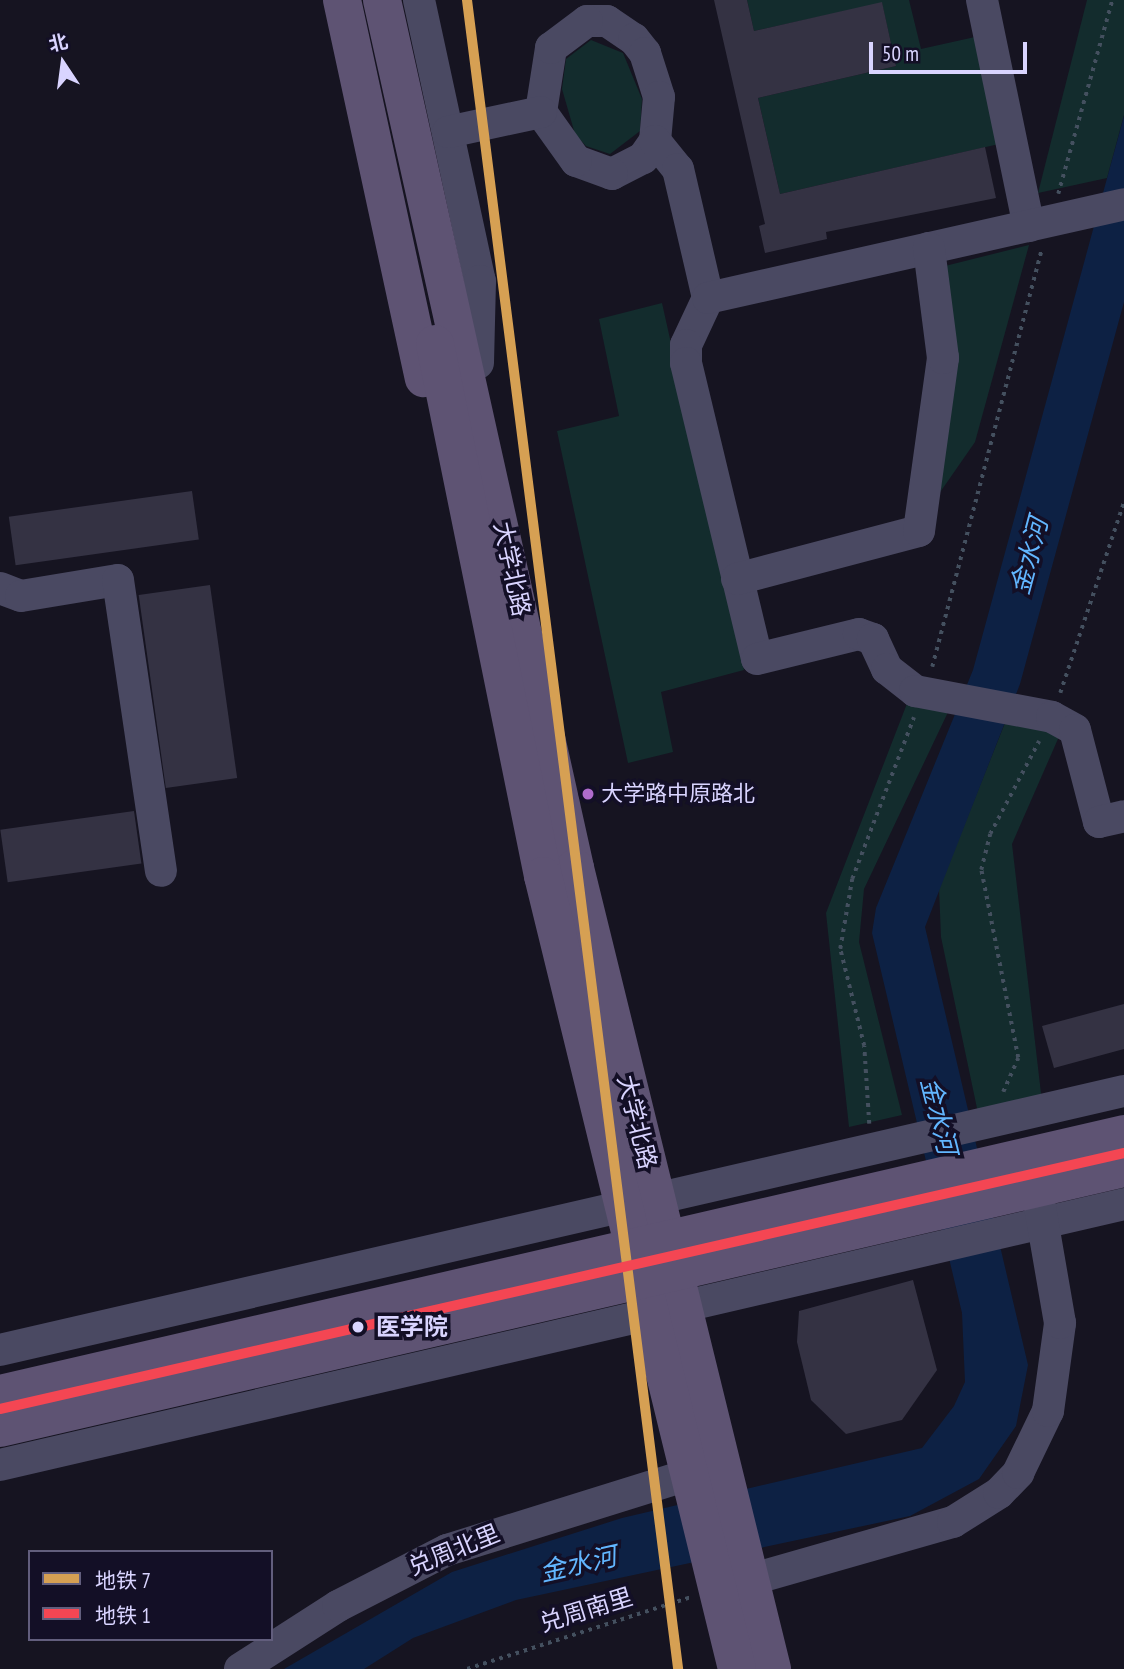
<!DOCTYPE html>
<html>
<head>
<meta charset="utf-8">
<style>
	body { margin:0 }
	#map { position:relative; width:1124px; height:1669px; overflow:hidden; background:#161421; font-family:"PT Sans Narrow","Noto Sans SC",sans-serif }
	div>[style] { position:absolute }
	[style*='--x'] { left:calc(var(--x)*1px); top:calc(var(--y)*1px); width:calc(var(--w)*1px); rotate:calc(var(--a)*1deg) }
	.green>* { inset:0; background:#132c2d }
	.water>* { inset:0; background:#0d2144 }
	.building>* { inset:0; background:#343243; transform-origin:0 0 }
	.path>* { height:3.5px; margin-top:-1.75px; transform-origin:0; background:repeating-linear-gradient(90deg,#44505f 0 3.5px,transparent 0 8.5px) }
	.minor>* { height:32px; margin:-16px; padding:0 16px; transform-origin:16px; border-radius:16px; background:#4a4962 }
	.major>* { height:38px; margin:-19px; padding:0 19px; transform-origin:19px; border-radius:19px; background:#5e5373 }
	.metro-1>* { height:10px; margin:-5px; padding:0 5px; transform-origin:5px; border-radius:5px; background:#d6a053 }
	.metro-2>* { height:10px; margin:-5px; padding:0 5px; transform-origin:5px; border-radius:5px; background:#f44653 }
	.dots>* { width:19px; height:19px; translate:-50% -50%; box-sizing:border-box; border:4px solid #130f26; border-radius:50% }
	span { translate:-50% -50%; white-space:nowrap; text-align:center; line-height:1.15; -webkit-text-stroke:7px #130f26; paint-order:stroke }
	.bus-label { font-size:22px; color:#d9d4ff }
	.left { translate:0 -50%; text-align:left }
	.street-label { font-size:24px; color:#d9d4ff }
	.stop-label { font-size:24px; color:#d9d4ff; font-weight:700 }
	.water-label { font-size:26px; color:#62b6ff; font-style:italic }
	.legend { position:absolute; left:28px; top:1550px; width:245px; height:91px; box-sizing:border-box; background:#130f26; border:2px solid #625e7d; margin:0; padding:9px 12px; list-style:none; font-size:21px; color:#d9d4ff }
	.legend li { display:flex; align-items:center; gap:14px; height:35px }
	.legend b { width:35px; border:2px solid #625e7d }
	.north { position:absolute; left:28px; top:28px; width:70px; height:70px; -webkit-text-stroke:5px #130f26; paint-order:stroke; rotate:347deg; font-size:19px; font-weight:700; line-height:28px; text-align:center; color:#d9d4ff }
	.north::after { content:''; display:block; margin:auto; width:24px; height:32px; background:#d9d4ff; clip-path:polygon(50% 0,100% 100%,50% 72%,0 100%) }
	.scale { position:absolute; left:869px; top:42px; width:158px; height:32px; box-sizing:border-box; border:4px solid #d9d4ff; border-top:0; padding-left:9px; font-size:21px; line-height:24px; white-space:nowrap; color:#d9d4ff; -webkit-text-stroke:5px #130f26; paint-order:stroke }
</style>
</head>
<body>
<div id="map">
	<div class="green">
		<i style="clip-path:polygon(747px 0,909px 0,921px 49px,975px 37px,999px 144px,780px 194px,758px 98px,896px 66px,882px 3px,754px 31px)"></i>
		<i style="clip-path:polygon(1087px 0,1124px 0,1124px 115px,1107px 178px,1038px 193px)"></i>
		<i style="clip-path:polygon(591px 40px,623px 53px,642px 99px,640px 131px,610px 154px,586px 146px,575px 134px,562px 89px,566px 59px)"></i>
		<i style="clip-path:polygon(1029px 245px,975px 442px,934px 501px,945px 266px)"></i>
		<i style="clip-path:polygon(662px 303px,744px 670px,661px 692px,673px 752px,628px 763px,557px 431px,619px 416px,599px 319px)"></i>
		<i style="clip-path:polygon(908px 701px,949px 710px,864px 889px,859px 942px,902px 1115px,849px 1127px,826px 913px)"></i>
		<i style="clip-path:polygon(1005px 723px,1061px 732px,1012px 844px,1042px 1102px,978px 1113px,941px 937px,939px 888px)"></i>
	</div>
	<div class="water">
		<i style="clip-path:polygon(1124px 116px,1124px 302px,1020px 684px,925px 927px,1028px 1365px,1016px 1426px,979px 1479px,910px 1516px,516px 1600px,413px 1638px,364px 1669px,284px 1669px,452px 1572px,622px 1518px,922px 1448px,954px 1406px,965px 1382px,962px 1313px,872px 933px,876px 908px,973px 670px)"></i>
	</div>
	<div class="building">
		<i style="clip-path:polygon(714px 0,747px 0,754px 31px,882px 2px,896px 66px,758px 98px,780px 194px,985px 147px,996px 198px,826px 232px,827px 239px,765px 253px,759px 226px,765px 224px)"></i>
		<i style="left:192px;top:491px;width:49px;height:185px;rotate:82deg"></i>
		<i style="left:210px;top:585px;width:195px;height:72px;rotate:82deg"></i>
		<i style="left:134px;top:811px;width:53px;height:135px;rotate:82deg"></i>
		<i style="clip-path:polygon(1124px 1004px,1124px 1049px,1054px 1068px,1042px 1026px)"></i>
		<i style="clip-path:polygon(913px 1280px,937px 1370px,902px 1420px,846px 1434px,811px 1400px,797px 1342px,799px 1311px)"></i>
	</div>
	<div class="path">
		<i style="--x:1058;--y:194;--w:201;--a:-74.4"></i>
		<i style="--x:932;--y:667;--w:433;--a:-75.3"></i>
		<i style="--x:1060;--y:693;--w:201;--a:-71.5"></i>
		<i style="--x:1003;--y:1092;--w:37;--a:-66"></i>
		<i style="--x:1018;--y:1058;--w:192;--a:-101.1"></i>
		<i style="--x:981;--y:870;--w:37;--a:-76"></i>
		<i style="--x:990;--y:834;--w:105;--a:-62.2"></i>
		<i style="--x:869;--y:1124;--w:78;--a:-93.7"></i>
		<i style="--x:864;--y:1046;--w:100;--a:-103.9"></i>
		<i style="--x:840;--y:949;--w:71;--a:-80.3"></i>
		<i style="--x:852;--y:879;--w:173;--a:-69.1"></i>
		<i style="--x:467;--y:1669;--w:235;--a:-17.8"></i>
	</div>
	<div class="minor">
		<i style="--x:419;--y:0;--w:288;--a:77.8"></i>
		<i style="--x:480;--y:281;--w:82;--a:91.4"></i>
		<i style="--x:982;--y:0;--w:231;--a:78.3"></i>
		<i style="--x:587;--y:21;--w:20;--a:0"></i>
		<i style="--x:607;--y:21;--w:32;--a:34"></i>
		<i style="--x:634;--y:39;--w:18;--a:52"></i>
		<i style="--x:645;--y:53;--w:46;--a:72.3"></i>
		<i style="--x:659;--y:97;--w:44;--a:95.2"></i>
		<i style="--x:655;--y:141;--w:21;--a:125"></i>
		<i style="--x:643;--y:158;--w:35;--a:153"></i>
		<i style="--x:612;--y:174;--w:38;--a:-160"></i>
		<i style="--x:576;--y:161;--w:60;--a:-125.5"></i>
		<i style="--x:541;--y:112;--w:65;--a:-81.1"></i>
		<i style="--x:551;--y:48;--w:45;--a:-36.9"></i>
		<i style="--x:448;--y:132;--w:95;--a:-12.1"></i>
		<i style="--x:655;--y:141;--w:36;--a:51"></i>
		<i style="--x:678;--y:169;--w:132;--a:76.9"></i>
		<i style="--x:708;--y:298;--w:52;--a:115.1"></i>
		<i style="--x:686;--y:345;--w:18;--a:90"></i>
		<i style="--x:686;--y:363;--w:304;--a:76.5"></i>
		<i style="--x:757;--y:659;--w:105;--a:-13.8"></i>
		<i style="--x:859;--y:634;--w:15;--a:20"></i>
		<i style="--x:873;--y:639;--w:33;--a:65"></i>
		<i style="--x:887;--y:669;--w:36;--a:38"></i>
		<i style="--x:915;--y:691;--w:139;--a:10.7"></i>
		<i style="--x:1052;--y:717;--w:26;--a:29"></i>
		<i style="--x:1075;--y:730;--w:95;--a:75.4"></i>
		<i style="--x:1099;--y:822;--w:26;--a:-13"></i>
		<i style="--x:708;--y:298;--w:426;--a:-12.7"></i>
		<i style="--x:737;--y:579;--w:188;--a:-14.8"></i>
		<i style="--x:919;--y:531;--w:175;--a:-82.1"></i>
		<i style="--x:943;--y:358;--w:111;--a:-97.3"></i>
		<i style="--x:0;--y:588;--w:22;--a:21"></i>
		<i style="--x:21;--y:596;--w:98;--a:-9.4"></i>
		<i style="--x:118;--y:580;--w:294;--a:81.6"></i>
		<i style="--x:0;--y:1350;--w:1153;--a:-12.98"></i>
		<i style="--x:0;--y:1465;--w:1154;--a:-13.07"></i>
		<i style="--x:749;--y:1580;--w:212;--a:-15.9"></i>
		<i style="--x:953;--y:1522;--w:54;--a:-32.2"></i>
		<i style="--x:999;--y:1493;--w:28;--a:-46"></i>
		<i style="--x:1018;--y:1473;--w:69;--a:-64.2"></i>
		<i style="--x:1048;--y:1411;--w:89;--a:-82.2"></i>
		<i style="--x:1060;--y:1323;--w:124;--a:-99.8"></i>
		<i style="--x:240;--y:1669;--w:117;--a:-32.7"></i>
		<i style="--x:338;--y:1606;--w:123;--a:-27.2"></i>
		<i style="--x:447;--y:1550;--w:252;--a:-17.3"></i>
	</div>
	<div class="major">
		<i style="--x:342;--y:0;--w:387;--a:77.8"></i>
		<i style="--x:382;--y:0;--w:889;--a:77.46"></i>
		<i style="--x:575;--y:868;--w:825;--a:76.18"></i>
		<i style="--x:435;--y:344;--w:543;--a:78.52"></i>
		<i style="--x:543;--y:876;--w:816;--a:76.25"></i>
		<i style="--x:0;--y:1394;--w:1154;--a:-13.02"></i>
		<i style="--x:0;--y:1428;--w:1154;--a:-13.02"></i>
	</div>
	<div class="metro-1">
		<i style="--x:467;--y:0;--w:1682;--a:82.79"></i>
	</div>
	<div class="metro-2">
		<i style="--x:0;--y:1409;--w:1153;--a:-12.83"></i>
	</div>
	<div class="dots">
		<i style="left:588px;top:794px;background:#b06ccc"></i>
		<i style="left:358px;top:1327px;background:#d9d4ff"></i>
	</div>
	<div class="bus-label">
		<span class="left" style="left:601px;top:794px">大学路中原路北</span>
	</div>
	<div class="street-label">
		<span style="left:512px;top:569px;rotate:78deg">大学北路</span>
		<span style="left:637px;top:1122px;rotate:76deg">大学北路</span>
		<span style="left:454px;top:1550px;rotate:-22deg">兑周北里</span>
		<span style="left:586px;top:1610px;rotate:-17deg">兑周南里</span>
	</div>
	<div class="stop-label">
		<span class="left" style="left:376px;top:1327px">医学院</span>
	</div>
	<div class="water-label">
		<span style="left:1029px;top:556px;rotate:-75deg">金水河</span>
		<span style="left:939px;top:1116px;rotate:76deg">金水河</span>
		<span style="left:578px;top:1564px;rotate:-13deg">金水河</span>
	</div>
	<ul class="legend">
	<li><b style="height:9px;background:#d6a053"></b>地铁 7</li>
	<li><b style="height:9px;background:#f44653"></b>地铁 1</li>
	</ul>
	<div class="north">北</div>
	<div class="scale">50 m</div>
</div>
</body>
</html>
